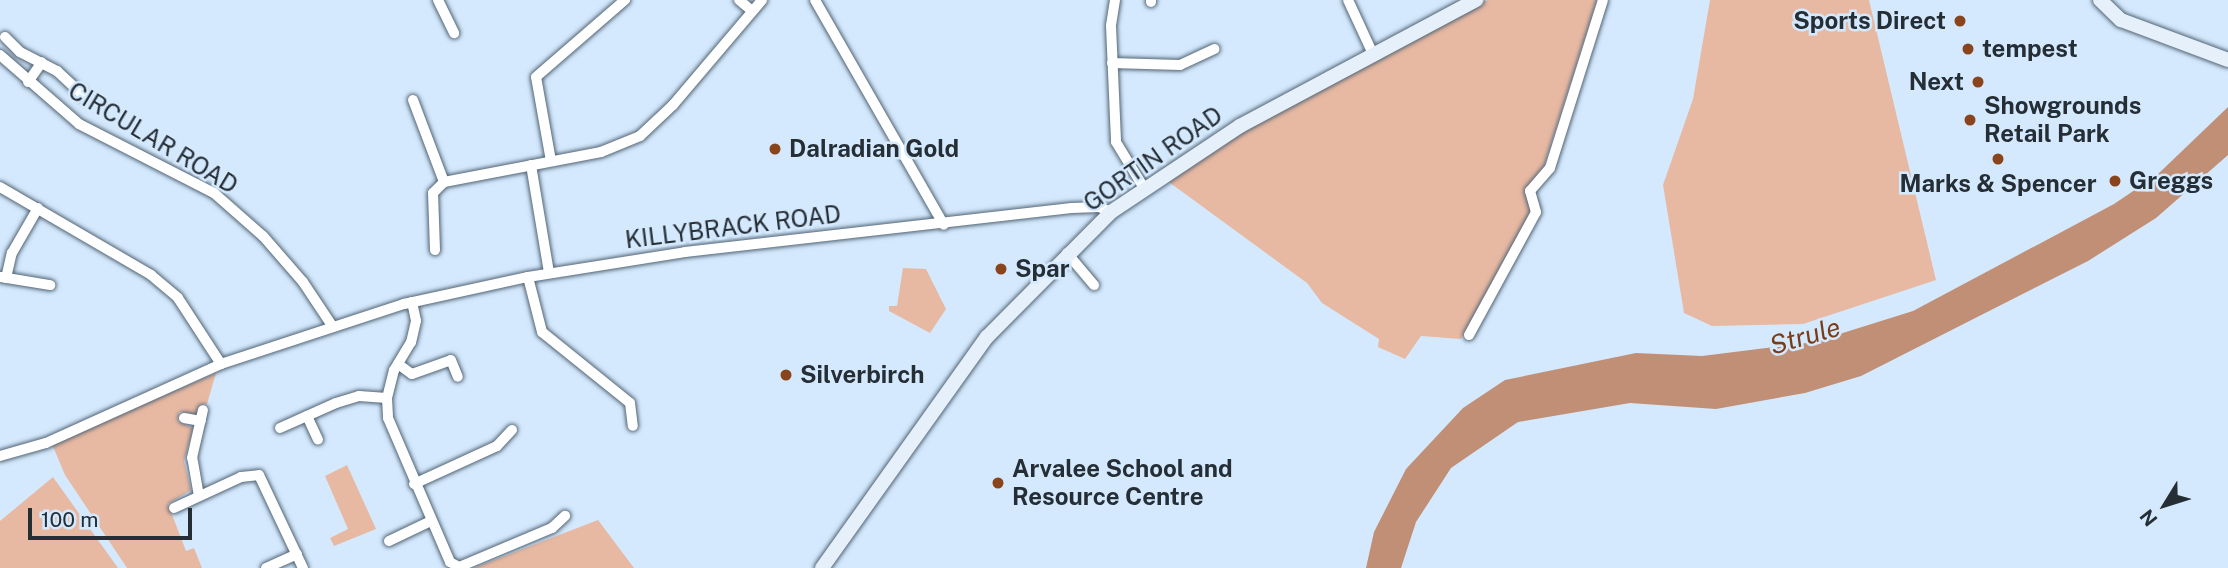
<!DOCTYPE html>
<html>
<head>
<meta charset="utf-8">
<style>
	body { margin:0 }
	#map { position:relative; width:2228px; height:568px; overflow:hidden; background:#d4e9fd; font-family:"Public Sans",sans-serif }
	div>[style] { position:absolute }
	[style*='--x'] { left:calc(var(--x)*1px); top:calc(var(--y)*1px); width:calc(var(--w)*1px); rotate:calc(var(--a)*1deg) }
	.green>* { inset:0; background:#e8b9a2 }
	.water>* { inset:0; background:#c08f75 }
	.roads { filter:drop-shadow(0 0 2px #526475) drop-shadow(0 0 2px #526475) }
	.minor>* { height:10px; margin:-5px; padding:0 5px; transform-origin:5px; border-radius:5px; background:#fff }
	.secondary>* { height:14px; margin:-7px; padding:0 7px; transform-origin:7px; border-radius:7px; background:#e5f0fa }
	.dots>* { width:19px; height:19px; translate:-50% -50%; box-sizing:border-box; border:4px solid #d4e9fd; border-radius:50% }
	span { translate:-50% -50%; white-space:nowrap; text-align:center; line-height:1.15; -webkit-text-stroke:5px #d4e9fd; paint-order:stroke }
	.poi-label { font-size:24px; color:#252d35; font-weight:700 }
	.right { translate:-100% -50%; text-align:right }
	.left { translate:0 -50%; text-align:left }
	.street-label { font-size:24px; color:#252d35 }
	.water-label { font-size:26px; color:#7a3c16; font-style:italic }
	.north { position:absolute; left:2130px; top:470px; width:70px; height:70px; -webkit-text-stroke:5px #d4e9fd; paint-order:stroke; rotate:232deg; font-size:19px; font-weight:700; line-height:28px; text-align:center; color:#252d35 }
	.north::after { content:''; display:block; margin:auto; width:24px; height:32px; background:#252d35; clip-path:polygon(50% 0,100% 100%,50% 72%,0 100%) }
	.scale { position:absolute; left:28px; top:508px; width:164px; height:32px; box-sizing:border-box; border:4px solid #252d35; border-top:0; padding-left:9px; font-size:21px; line-height:24px; white-space:nowrap; color:#252d35; -webkit-text-stroke:5px #d4e9fd; paint-order:stroke }
</style>
</head>
<body>
<div id="map">
	<div class="green">
		<i style="clip-path:polygon(1488px 0,1597px 0,1544px 166px,1525px 191px,1531px 212px,1461px 339px,1421px 336px,1405px 359px,1378px 347px,1379px 339px,1322px 303px,1307px 283px,1162px 177px,1427px 24px)"></i>
		<i style="clip-path:polygon(1710px 0,1869px 0,1936px 280px,1803px 324px,1712px 326px,1684px 313px,1663px 185px,1693px 99px)"></i>
		<i style="clip-path:polygon(903px 268px,926px 269px,946px 309px,930px 333px,889px 311px,889px 306px,897px 306px)"></i>
		<i style="clip-path:polygon(216px 373px,207px 404px,200px 405px,196px 415px,179px 412px,178px 421px,193px 428px,184px 461px,191px 490px,168px 504px,186px 551px,194px 548px,202px 568px,127px 568px,65px 475px,52px 444px)"></i>
		<i style="clip-path:polygon(347px 465px,376px 529px,334px 546px,330px 538px,348px 529px,325px 476px)"></i>
		<i style="clip-path:polygon(53px 477px,118px 568px,0 568px,0 521px)"></i>
		<i style="clip-path:polygon(598px 520px,634px 568px,474px 568px)"></i>
	</div>
	<div class="water">
		<i style="clip-path:polygon(2228px 107px,2228px 155px,2156px 218px,2088px 261px,1861px 376px,1805px 393px,1716px 409px,1630px 403px,1518px 422px,1451px 468px,1416px 522px,1401px 568px,1366px 568px,1374px 532px,1406px 469px,1463px 408px,1505px 380px,1636px 353px,1702px 356px,1814px 342px,1913px 311px,2114px 204px,2157px 175px)"></i>
	</div>
	<div class="roads">
		<div class="minor">
			<i style="--x:438;--y:0;--w:37;--a:64"></i>
			<i style="--x:739;--y:0;--w:17;--a:40"></i>
			<i style="--x:815;--y:0;--w:259;--a:60.2"></i>
			<i style="--x:1115;--y:0;--w:26;--a:99"></i>
			<i style="--x:1111;--y:26;--w:116;--a:87.5"></i>
			<i style="--x:1116;--y:142;--w:54;--a:58.7"></i>
			<i style="--x:1151;--y:0;--w:2;--a:90"></i>
			<i style="--x:1348;--y:0;--w:60;--a:65.2"></i>
			<i style="--x:5;--y:37;--w:21;--a:45"></i>
			<i style="--x:20;--y:52;--w:42;--a:27.2"></i>
			<i style="--x:57;--y:71;--w:40;--a:43"></i>
			<i style="--x:0;--y:55;--w:105;--a:41.1"></i>
			<i style="--x:79;--y:124;--w:152;--a:27.1"></i>
			<i style="--x:214;--y:193;--w:65;--a:41.3"></i>
			<i style="--x:263;--y:236;--w:61;--a:49"></i>
			<i style="--x:303;--y:282;--w:54;--a:56.3"></i>
			<i style="--x:1112;--y:63;--w:68;--a:1.7"></i>
			<i style="--x:1180;--y:65;--w:38;--a:-25"></i>
			<i style="--x:28;--y:82;--w:24;--a:-55"></i>
			<i style="--x:413;--y:100;--w:88;--a:69.3"></i>
			<i style="--x:551;--y:161;--w:85;--a:-100.1"></i>
			<i style="--x:536;--y:77;--w:118;--a:-40.9"></i>
			<i style="--x:531;--y:165;--w:109;--a:80.5"></i>
			<i style="--x:444;--y:182;--w:160;--a:-10.8"></i>
			<i style="--x:601;--y:152;--w:42;--a:-22.3"></i>
			<i style="--x:640;--y:136;--w:45;--a:-43.2"></i>
			<i style="--x:673;--y:105;--w:138;--a:-49.7"></i>
			<i style="--x:0;--y:187;--w:175;--a:30.2"></i>
			<i style="--x:151;--y:275;--w:35;--a:40"></i>
			<i style="--x:178;--y:298;--w:79;--a:56.9"></i>
			<i style="--x:435;--y:250;--w:57;--a:-92"></i>
			<i style="--x:433;--y:193;--w:16;--a:-45"></i>
			<i style="--x:1067;--y:253;--w:42;--a:49.8"></i>
			<i style="--x:1;--y:277;--w:50;--a:9.3"></i>
			<i style="--x:528;--y:277;--w:57;--a:75.7"></i>
			<i style="--x:542;--y:332;--w:113;--a:38.9"></i>
			<i style="--x:630;--y:403;--w:23;--a:83"></i>
			<i style="--x:6;--y:278;--w:26;--a:-77"></i>
			<i style="--x:12;--y:253;--w:52;--a:-60"></i>
			<i style="--x:412;--y:302;--w:19;--a:78"></i>
			<i style="--x:416;--y:321;--w:22;--a:103"></i>
			<i style="--x:411;--y:342;--w:33;--a:121"></i>
			<i style="--x:394;--y:370;--w:29;--a:104"></i>
			<i style="--x:387;--y:398;--w:20;--a:87"></i>
			<i style="--x:388;--y:418;--w:157;--a:66.7"></i>
			<i style="--x:450;--y:562;--w:10;--a:29"></i>
			<i style="--x:459;--y:567;--w:101;--a:-22.8"></i>
			<i style="--x:552;--y:528;--w:18;--a:-43"></i>
			<i style="--x:1469;--y:335;--w:140;--a:-61.4"></i>
			<i style="--x:1536;--y:212;--w:22;--a:-106"></i>
			<i style="--x:1530;--y:191;--w:30;--a:-49"></i>
			<i style="--x:1550;--y:168;--w:176;--a:-72.5"></i>
			<i style="--x:398;--y:364;--w:17;--a:36"></i>
			<i style="--x:412;--y:374;--w:41;--a:-19.7"></i>
			<i style="--x:451;--y:360;--w:18;--a:68"></i>
			<i style="--x:307;--y:416;--w:26;--a:65"></i>
			<i style="--x:184;--y:418;--w:17;--a:10"></i>
			<i style="--x:280;--y:428;--w:61;--a:-24.1"></i>
			<i style="--x:336;--y:403;--w:24;--a:-17"></i>
			<i style="--x:359;--y:396;--w:28;--a:4"></i>
			<i style="--x:0;--y:456;--w:48;--a:-15.8"></i>
			<i style="--x:46;--y:443;--w:192;--a:-24.3"></i>
			<i style="--x:221;--y:364;--w:193;--a:-18.2"></i>
			<i style="--x:404;--y:304;--w:127;--a:-12.3"></i>
			<i style="--x:528;--y:277;--w:159;--a:-9"></i>
			<i style="--x:685;--y:252;--w:389;--a:-6.5"></i>
			<i style="--x:1072;--y:208;--w:27;--a:-2"></i>
			<i style="--x:1099;--y:207;--w:13;--a:23"></i>
			<i style="--x:414;--y:484;--w:91;--a:-24.6"></i>
			<i style="--x:497;--y:446;--w:22;--a:-47"></i>
			<i style="--x:199;--y:496;--w:39;--a:-100"></i>
			<i style="--x:192;--y:458;--w:49;--a:-77.1"></i>
			<i style="--x:174;--y:508;--w:74;--a:-24.8"></i>
			<i style="--x:241;--y:477;--w:18;--a:-6"></i>
			<i style="--x:259;--y:475;--w:103;--a:64.7"></i>
			<i style="--x:389;--y:541;--w:47;--a:-25.5"></i>
			<i style="--x:266;--y:568;--w:34;--a:-24"></i>
		</div>
		<div class="secondary">
			<i style="--x:2100;--y:0;--w:29;--a:44"></i>
			<i style="--x:2121;--y:20;--w:114;--a:20.5"></i>
			<i style="--x:822;--y:568;--w:284;--a:-54.5"></i>
			<i style="--x:987;--y:337;--w:176;--a:-45.2"></i>
			<i style="--x:1111;--y:212;--w:155;--a:-33.7"></i>
			<i style="--x:1240;--y:126;--w:268;--a:-28.1"></i>
		</div>
	</div>
	<div class="dots">
		<i style="left:1960px;top:21px;background:#89441b"></i>
		<i style="left:1968px;top:49px;background:#89441b"></i>
		<i style="left:1978px;top:82px;background:#89441b"></i>
		<i style="left:1970px;top:120px;background:#89441b"></i>
		<i style="left:775px;top:149px;background:#89441b"></i>
		<i style="left:1998px;top:159px;background:#89441b"></i>
		<i style="left:2115px;top:181px;background:#89441b"></i>
		<i style="left:1001px;top:269px;background:#89441b"></i>
		<i style="left:786px;top:375px;background:#89441b"></i>
		<i style="left:998px;top:483px;background:#89441b"></i>
	</div>
	<div class="poi-label">
		<span class="right" style="left:1946px;top:21px">Sports Direct</span>
		<span class="left" style="left:1982px;top:49px">tempest</span>
		<span class="right" style="left:1964px;top:82px">Next</span>
		<span class="left" style="left:1984px;top:120px">Showgrounds<br>Retail Park</span>
		<span class="left" style="left:789px;top:149px">Dalradian Gold</span>
		<span class="left" style="left:2129px;top:181px">Greggs</span>
		<span style="left:1998px;top:184px">Marks &amp; Spencer</span>
		<span class="left" style="left:1015px;top:269px">Spar</span>
		<span class="left" style="left:800px;top:375px">Silverbirch</span>
		<span class="left" style="left:1012px;top:483px">Arvalee School and<br>Resource Centre</span>
	</div>
	<div class="street-label">
		<span style="left:153px;top:138px;rotate:31deg">CIRCULAR ROAD</span>
		<span style="left:1153px;top:159px;rotate:-35deg">GORTIN ROAD</span>
		<span style="left:733px;top:227px;rotate:-7deg">KILLYBRACK ROAD</span>
	</div>
	<div class="water-label">
		<span style="left:1805px;top:336px;rotate:-16deg">Strule</span>
	</div>
	<div class="north">N</div>
	<div class="scale">100 m</div>
</div>
</body>
</html>
